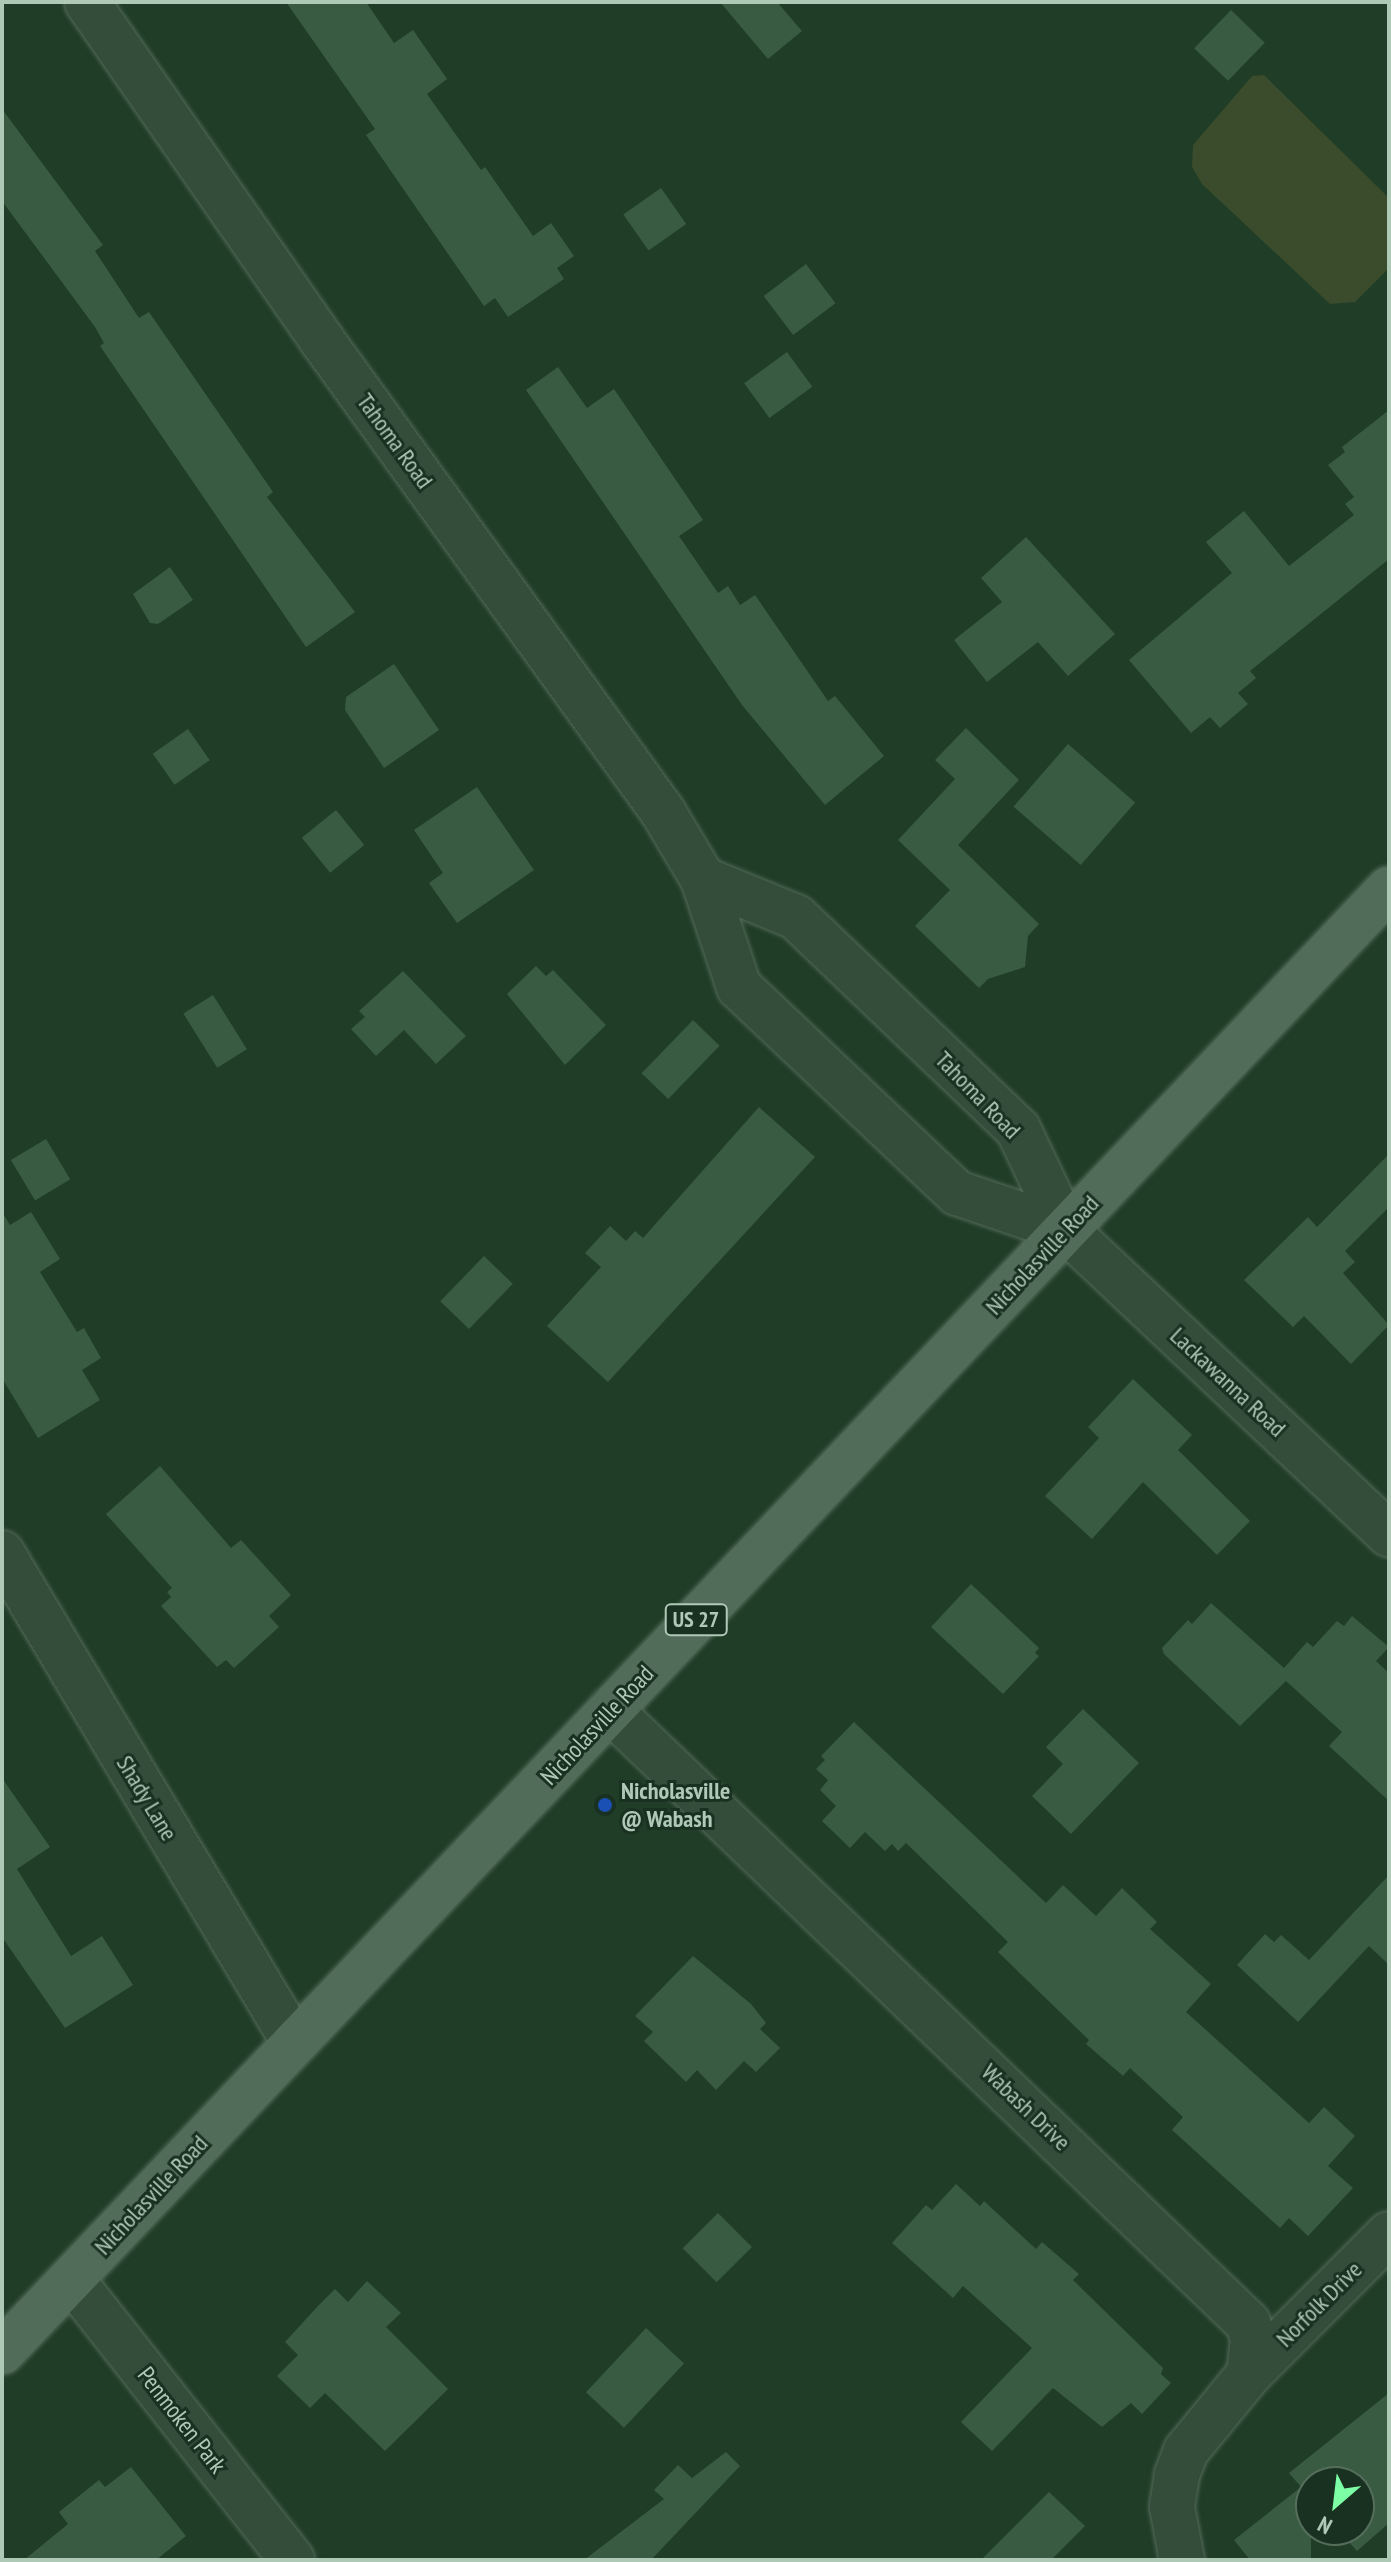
<!DOCTYPE html>
<html>
<head>
<meta charset="utf-8">
<style>
	body { margin:0 }
	#map { position:relative; width:1391px; height:2562px; overflow:hidden; background:#203d27; font-family:"PT Sans Narrow",sans-serif }
	div>[style] { position:absolute }
	[style*='--x'] { left:calc(var(--x)*1px); top:calc(var(--y)*1px); width:calc(var(--w)*1px); rotate:calc(var(--a)*1deg) }
	.green>* { inset:0; background:#3a4c2c }
	.building>* { inset:0; background:#395b42; transform-origin:0 0 }
	.roads { filter:drop-shadow(0 0 2px #526a59) drop-shadow(0 0 2px #526a59) }
	.minor>* { height:44px; margin:-22px; padding:0 22px; transform-origin:22px; border-radius:22px; background:#344d3b }
	.primary>* { height:44px; margin:-22px; padding:0 22px; transform-origin:22px; border-radius:22px; background:#516d59 }
	.dots>* { width:22px; height:22px; translate:-50% -50%; box-sizing:border-box; border:4px solid #193120; border-radius:50% }
	span { translate:-50% -50%; white-space:nowrap; text-align:center; line-height:1.15; -webkit-text-stroke:6px #193120; paint-order:stroke }
	.shield-label span { padding:2px 6px; background:#193120; border:2px solid; border-radius:6px; -webkit-text-stroke-width:0 }
	.shield-label { font-size:22px; color:#afc9b7; font-weight:700 }
	.street-label { font-size:24px; color:#afc9b7 }
	.poi-label { font-size:24px; color:#afc9b7; font-weight:700 }
	.left { translate:0 -50%; text-align:left }
	.frame { position:absolute; inset:0; border:4px solid #afc9b7; pointer-events:none }
	.north { position:absolute; left:1295px; top:2466px; width:80px; height:80px; box-sizing:border-box; background:#193120; border:2px solid #556e5c; border-radius:50%; rotate:208deg; font-size:22px; font-weight:700; line-height:32px; text-align:center; color:#afc9b7 }
	.north::after { content:''; display:block; margin:auto; width:28px; height:36px; background:#7dffa5; clip-path:polygon(50% 0,100% 100%,50% 72%,0 100%) }
</style>
</head>
<body>
<div id="map">
	<div class="green">
		<i style="clip-path:polygon(1264px 75px,1389px 198px,1389px 268px,1355px 302px,1330px 304px,1202px 184px,1192px 167px,1193px 145px,1252px 76px)"></i>
	</div>
	<div class="building">
		<i style="clip-path:polygon(286px 2px,366px 2px,394px 43px,413px 30px,447px 79px,427px 94px,481px 170px,485px 167px,533px 236px,551px 223px,574px 256px,557px 268px,564px 279px,508px 317px,495px 298px,484px 306px,366px 135px,375px 129px)"></i>
		<i style="clip-path:polygon(720px 2px,777px 2px,802px 31px,768px 59px)"></i>
		<i style="left:1231px;top:10px;width:47px;height:53px;rotate:44deg"></i>
		<i style="clip-path:polygon(2px 109px,103px 245px,95px 251px,139px 318px,149px 312px,273px 492px,267px 497px,355px 612px,306px 647px,100px 346px,104px 343px,95px 327px,2px 201px)"></i>
		<i style="left:661px;top:188px;width:44px;height:46px;rotate:55deg"></i>
		<i style="left:806px;top:264px;width:49px;height:53px;rotate:53deg"></i>
		<i style="left:787px;top:352px;width:43px;height:53px;rotate:54deg"></i>
		<i style="clip-path:polygon(558px 367px,587px 408px,614px 389px,703px 520px,679px 536px,718px 593px,728px 586px,740px 605px,755px 595px,828px 701px,835px 696px,884px 756px,825px 805px,742px 705px,526px 390px)"></i>
		<i style="clip-path:polygon(1389px 410px,1389px 559px,1250px 671px,1256px 678px,1238px 693px,1248px 704px,1220px 728px,1210px 717px,1191px 733px,1129px 660px,1232px 573px,1206px 542px,1244px 511px,1289px 566px,1354px 515px,1345px 504px,1354px 497px,1328px 465px,1345px 452px,1342px 447px)"></i>
		<i style="clip-path:polygon(1026px 537px,1115px 634px,1068px 676px,1038px 642px,987px 682px,954px 640px,1002px 602px,981px 578px)"></i>
		<i style="clip-path:polygon(170px 567px,193px 600px,158px 624px,150px 623px,133px 594px)"></i>
		<i style="clip-path:polygon(394px 664px,439px 730px,384px 768px,345px 710px,346px 697px)"></i>
		<i style="clip-path:polygon(966px 728px,1019px 780px,958px 845px,1039px 924px,1028px 936px,1025px 967px,988px 979px,979px 988px,915px 926px,950px 890px,898px 840px,955px 779px,935px 760px)"></i>
		<i style="left:188px;top:729px;width:38px;height:43px;rotate:55deg"></i>
		<i style="left:1068px;top:744px;width:89px;height:83px;rotate:41deg"></i>
		<i style="clip-path:polygon(477px 787px,534px 870px,457px 923px,429px 883px,443px 873px,414px 830px)"></i>
		<i style="left:336px;top:810px;width:45px;height:44px;rotate:51deg"></i>
		<i style="clip-path:polygon(536px 966px,546px 976px,553px 970px,606px 1025px,565px 1065px,507px 994px)"></i>
		<i style="clip-path:polygon(403px 971px,466px 1036px,436px 1064px,404px 1030px,376px 1056px,351px 1029px,365px 1017px,359px 1011px)"></i>
		<i style="left:213px;top:995px;width:64px;height:35px;rotate:58deg"></i>
		<i style="left:693px;top:1020px;width:37px;height:74px;rotate:44deg"></i>
		<i style="clip-path:polygon(759px 1107px,815px 1157px,608px 1382px,547px 1326px,601px 1267px,585px 1253px,610px 1226px,626px 1241px,635px 1231px,643px 1238px)"></i>
		<i style="left:46px;top:1139px;width:47px;height:41px;rotate:59deg"></i>
		<i style="clip-path:polygon(1389px 1154px,1389px 1207px,1345px 1251px,1355px 1262px,1343px 1273px,1389px 1325px,1351px 1364px,1304px 1316px,1293px 1327px,1244px 1280px,1308px 1217px,1317px 1227px)"></i>
		<i style="clip-path:polygon(2px 1212px,10px 1225px,31px 1212px,60px 1259px,40px 1272px,77px 1332px,84px 1328px,101px 1358px,82px 1370px,100px 1400px,38px 1438px,2px 1378px)"></i>
		<i style="left:484px;top:1256px;width:40px;height:63px;rotate:44deg"></i>
		<i style="clip-path:polygon(1133px 1379px,1192px 1435px,1178px 1450px,1250px 1521px,1217px 1555px,1143px 1482px,1092px 1539px,1045px 1496px,1099px 1438px,1088px 1427px)"></i>
		<i style="clip-path:polygon(160px 1466px,231px 1548px,241px 1540px,291px 1595px,269px 1616px,279px 1627px,234px 1668px,226px 1660px,217px 1667px,161px 1606px,171px 1597px,167px 1592px,172px 1588px,106px 1514px)"></i>
		<i style="clip-path:polygon(971px 1584px,1039px 1648px,1035px 1653px,1039px 1656px,1003px 1694px,931px 1627px)"></i>
		<i style="clip-path:polygon(1211px 1603px,1284px 1668px,1307px 1642px,1313px 1647px,1337px 1621px,1344px 1626px,1352px 1616px,1389px 1647px,1376px 1661px,1389px 1673px,1389px 1801px,1329px 1746px,1342px 1732px,1286px 1681px,1240px 1726px,1164px 1654px,1162px 1648px,1188px 1620px,1192px 1624px)"></i>
		<i style="clip-path:polygon(1083px 1709px,1139px 1763px,1071px 1834px,1032px 1796px,1063px 1764px,1046px 1747px)"></i>
		<i style="clip-path:polygon(854px 1722px,1046px 1903px,1063px 1885px,1096px 1916px,1122px 1888px,1157px 1922px,1150px 1929px,1211px 1984px,1186px 2012px,1309px 2123px,1324px 2107px,1355px 2136px,1328px 2166px,1353px 2188px,1308px 2236px,1289px 2218px,1280px 2228px,1172px 2130px,1183px 2117px,1130px 2068px,1123px 2076px,1086px 2044px,1089px 2040px,998px 1952px,1008px 1942px,906px 1843px,898px 1851px,892px 1844px,885px 1851px,865px 1832px,850px 1848px,822px 1821px,836px 1806px,820px 1790px,828px 1780px,816px 1769px,825px 1760px,821px 1756px)"></i>
		<i style="clip-path:polygon(2px 1778px,50px 1847px,17px 1869px,71px 1956px,102px 1936px,133px 1985px,65px 2028px,2px 1937px)"></i>
		<i style="clip-path:polygon(1389px 1875px,1389px 1965px,1369px 1946px,1298px 2022px,1237px 1965px,1265px 1934px,1274px 1942px,1281px 1935px,1309px 1960px)"></i>
		<i style="clip-path:polygon(693px 1956px,751px 2004px,766px 2023px,760px 2029px,780px 2048px,756px 2072px,744px 2061px,716px 2090px,697px 2070px,686px 2082px,644px 2041px,653px 2032px,635px 2016px)"></i>
		<i style="clip-path:polygon(956px 2184px,980px 2206px,984px 2201px,1036px 2249px,1042px 2242px,1079px 2274px,1073px 2280px,1163px 2368px,1161px 2374px,1171px 2383px,1142px 2414px,1131px 2403px,1102px 2427px,1053px 2388px,992px 2451px,961px 2422px,1032px 2348px,963px 2286px,953px 2298px,892px 2243px,926px 2205px,932px 2210px)"></i>
		<i style="left:718px;top:2213px;width:48px;height:50px;rotate:45deg"></i>
		<i style="clip-path:polygon(367px 2281px,401px 2313px,386px 2327px,448px 2389px,385px 2451px,325px 2393px,310px 2408px,277px 2376px,298px 2355px,285px 2342px,317px 2307px,335px 2289px,348px 2302px)"></i>
		<i style="left:646px;top:2328px;width:52px;height:88px;rotate:43deg"></i>
		<i style="clip-path:polygon(1389px 2393px,1389px 2523px,1357px 2551px,1338px 2530px,1359px 2530px,1359px 2482px,1311px 2482px,1311px 2560px,1250px 2560px,1234px 2540px,1301px 2487px,1289px 2473px)"></i>
		<i style="clip-path:polygon(726px 2452px,740px 2466px,651px 2560px,584px 2560px,664px 2499px,654px 2490px,678px 2465px,692px 2478px)"></i>
		<i style="clip-path:polygon(131px 2467px,186px 2536px,156px 2560px,24px 2560px,68px 2524px,59px 2512px,99px 2480px,105px 2487px)"></i>
		<i style="clip-path:polygon(1049px 2492px,1085px 2526px,1051px 2560px,981px 2560px)"></i>
	</div>
	<div class="roads">
		<div class="minor">
			<i style="--x:87;--y:2;--w:410;--a:55.2"></i>
			<i style="--x:321;--y:339;--w:584;--a:54.13"></i>
			<i style="--x:663;--y:812;--w:78;--a:59.2"></i>
			<i style="--x:703;--y:879;--w:114;--a:71.6"></i>
			<i style="--x:739;--y:987;--w:300;--a:43.4"></i>
			<i style="--x:957;--y:1193;--w:115;--a:18.7"></i>
			<i style="--x:703;--y:879;--w:100;--a:22.2"></i>
			<i style="--x:796;--y:917;--w:307;--a:43.7"></i>
			<i style="--x:1018;--y:1129;--w:112;--a:64.6"></i>
			<i style="--x:1066;--y:1230;--w:444;--a:43.3"></i>
			<i style="--x:2;--y:1553;--w:570;--a:59.16"></i>
			<i style="--x:610;--y:1710;--w:885;--a:43.86"></i>
			<i style="--x:1248;--y:2323;--w:16;--a:72"></i>
			<i style="--x:1253;--y:2338;--w:36;--a:96"></i>
			<i style="--x:1249;--y:2374;--w:99;--a:129.3"></i>
			<i style="--x:1186;--y:2451;--w:26;--a:111"></i>
			<i style="--x:1177;--y:2475;--w:32;--a:99"></i>
			<i style="--x:1172;--y:2507;--w:54;--a:79.3"></i>
			<i style="--x:72;--y:2280;--w:356;--a:51.8"></i>
			<i style="--x:1249;--y:2374;--w:198;--a:-45"></i>
		</div>
		<div class="primary">
			<i style="--x:2;--y:2352;--w:2016;--a:-46.53"></i>
		</div>
	</div>
	<div class="dots">
		<i style="left:605px;top:1805px;background:#1a4fb4"></i>
	</div>
	<div class="shield-label">
		<span style="left:696px;top:1620px">US 27</span>
	</div>
	<div class="street-label">
		<span style="left:395px;top:441px;rotate:54deg">Tahoma Road</span>
		<span style="left:978px;top:1095px;rotate:46deg">Tahoma Road</span>
		<span style="left:1042px;top:1255px;rotate:-47deg">Nicholasville Road</span>
		<span style="left:1228px;top:1382px;rotate:43deg">Lackawanna Road</span>
		<span style="left:597px;top:1725px;rotate:-47deg">Nicholasville Road</span>
		<span style="left:147px;top:1798px;rotate:59deg">Shady Lane</span>
		<span style="left:1026px;top:2107px;rotate:44deg">Wabash Drive</span>
		<span style="left:151px;top:2195px;rotate:-47deg">Nicholasville Road</span>
		<span style="left:1319px;top:2304px;rotate:-45deg">Norfolk Drive</span>
		<span style="left:182px;top:2420px;rotate:52deg">Penmoken Park</span>
	</div>
	<div class="poi-label">
		<span class="left" style="left:621px;top:1805px">Nicholasville<br>@ Wabash</span>
	</div>
	<div class="frame"></div>
	<div class="north">N</div>
</div>
</body>
</html>
